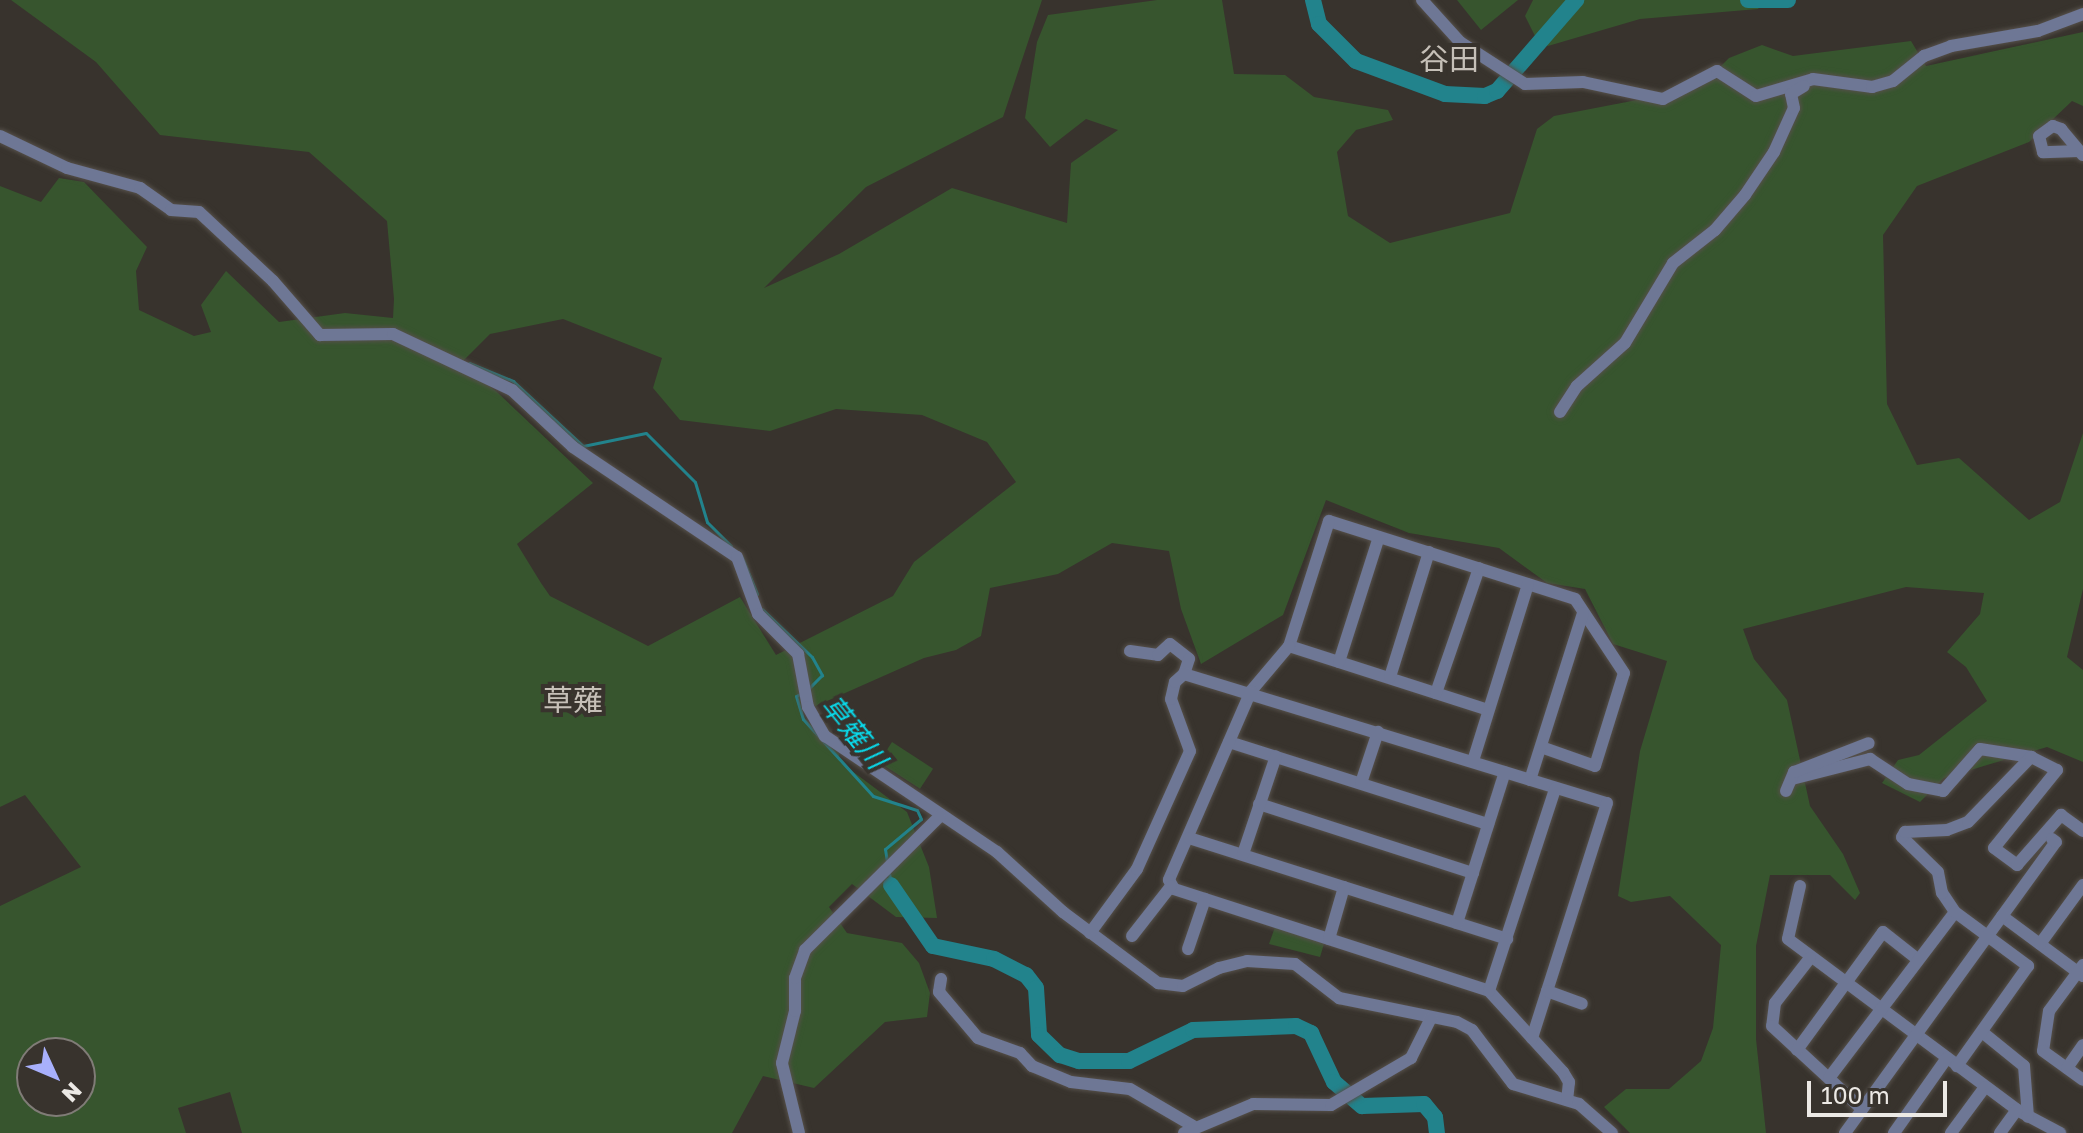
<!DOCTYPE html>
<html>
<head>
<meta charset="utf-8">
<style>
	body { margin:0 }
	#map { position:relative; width:2083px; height:1133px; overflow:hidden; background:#38332d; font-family:"Golos Text","Noto Sans JP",sans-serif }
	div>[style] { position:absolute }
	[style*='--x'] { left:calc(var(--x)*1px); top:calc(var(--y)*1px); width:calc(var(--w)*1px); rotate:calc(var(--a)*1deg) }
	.green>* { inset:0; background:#37552e; transform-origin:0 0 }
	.stream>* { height:3px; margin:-1.5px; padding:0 1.5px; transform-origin:1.5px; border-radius:1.5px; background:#22838c }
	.river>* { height:16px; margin:-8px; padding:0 8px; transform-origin:8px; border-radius:8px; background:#22838c }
	.roads { filter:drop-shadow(0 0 2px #55504a) drop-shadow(0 0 2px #55504a) }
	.minor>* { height:12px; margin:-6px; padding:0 6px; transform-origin:6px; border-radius:6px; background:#6e7795 }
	span { translate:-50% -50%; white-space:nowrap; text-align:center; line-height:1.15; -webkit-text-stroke:8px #38332d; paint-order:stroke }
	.water-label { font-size:28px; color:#09daeb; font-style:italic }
	.quarter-label { font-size:30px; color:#c6c0b8 }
	.north { position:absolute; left:16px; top:1037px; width:80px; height:80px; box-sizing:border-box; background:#38332d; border:2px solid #807c77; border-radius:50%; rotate:134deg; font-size:22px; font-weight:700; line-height:32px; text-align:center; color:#ece9e5 }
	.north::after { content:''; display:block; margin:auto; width:28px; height:36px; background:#a8b0fc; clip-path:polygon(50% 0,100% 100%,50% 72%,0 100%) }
	.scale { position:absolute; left:1807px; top:1081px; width:140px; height:36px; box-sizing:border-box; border:4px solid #ece9e5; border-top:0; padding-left:10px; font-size:24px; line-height:28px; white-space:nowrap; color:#ece9e5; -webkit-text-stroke:6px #38332d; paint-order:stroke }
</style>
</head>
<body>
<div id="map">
	<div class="green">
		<i style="clip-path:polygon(evenodd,11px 0,1042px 0,1003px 117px,866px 187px,764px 288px,839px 254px,952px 188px,1067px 223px,1071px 163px,1118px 130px,1086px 119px,1050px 147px,1025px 118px,1037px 42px,1048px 15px,1157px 0,1222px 0,1234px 74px,1285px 75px,1314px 97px,1388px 110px,1393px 120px,1356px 130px,1337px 152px,1348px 216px,1390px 243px,1510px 213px,1537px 129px,1554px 116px,1699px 88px,1729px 58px,1762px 45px,1793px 56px,1911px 41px,1926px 66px,2083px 32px,2083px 106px,2072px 101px,2029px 142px,1917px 186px,1883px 235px,1887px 404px,1917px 465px,1959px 458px,2029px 520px,2060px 502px,2083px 433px,2083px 589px,2067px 657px,2083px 670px,2083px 762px,2047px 747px,1944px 778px,1920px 802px,1882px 783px,1898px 760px,1919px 755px,1987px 701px,1966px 667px,1947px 652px,1980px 614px,1984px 593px,1906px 587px,1743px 629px,1754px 659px,1787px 700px,1810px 806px,1843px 854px,1860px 893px,1855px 900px,1830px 875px,1770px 875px,1756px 946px,1756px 1039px,1766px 1133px,1630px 1133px,1604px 1107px,1626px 1089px,1669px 1089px,1701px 1061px,1713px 1028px,1721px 945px,1670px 896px,1631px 902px,1618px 896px,1640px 751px,1667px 661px,1613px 644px,1585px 589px,1547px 583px,1499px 548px,1409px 533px,1326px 500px,1283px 615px,1201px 664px,1181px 609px,1169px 551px,1112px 543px,1058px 574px,990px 588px,981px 636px,956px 650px,924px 658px,800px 713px,839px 754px,840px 762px,907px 812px,929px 867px,937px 918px,896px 917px,852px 884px,829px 907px,847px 933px,902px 943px,919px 963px,930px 993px,927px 1017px,885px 1022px,814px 1088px,763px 1076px,732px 1133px,242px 1133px,230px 1092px,178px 1108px,186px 1133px,0 1133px,0 906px,81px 867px,25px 795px,0 807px,0 186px,41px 202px,59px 178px,84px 182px,147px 247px,136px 271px,139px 310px,194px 336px,211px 332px,201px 305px,226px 271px,279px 322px,345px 313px,393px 318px,394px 299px,387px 221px,309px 152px,160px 135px,96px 62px,11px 0,563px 319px,662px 358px,653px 388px,680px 420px,770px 431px,836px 409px,922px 415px,987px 442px,1016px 482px,914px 562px,893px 596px,776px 655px,740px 597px,648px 646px,550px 596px,541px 583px,517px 544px,593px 483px,496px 391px,459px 365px,490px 334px,563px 319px,11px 0,32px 1053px,80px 1053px,80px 1101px,32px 1101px,32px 1053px)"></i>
		<i style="clip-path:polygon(1457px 0,1518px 0,1481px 30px)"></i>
		<i style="clip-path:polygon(1533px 0,1764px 0,1758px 9px,1640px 19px,1548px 46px,1535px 36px,1525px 16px)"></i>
		<i style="left:892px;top:742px;width:49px;height:24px;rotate:33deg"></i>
		<i style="clip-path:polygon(1275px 927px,1324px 944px,1320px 957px,1269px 944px)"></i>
	</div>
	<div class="stream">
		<i style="--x:469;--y:363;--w:48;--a:22.2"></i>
		<i style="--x:513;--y:381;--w:96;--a:42.9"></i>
		<i style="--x:583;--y:446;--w:64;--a:-11.7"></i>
		<i style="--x:646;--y:433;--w:69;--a:45"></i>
		<i style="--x:695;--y:482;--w:42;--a:73.3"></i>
		<i style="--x:707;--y:522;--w:34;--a:45"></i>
		<i style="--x:742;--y:557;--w:40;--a:68"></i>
		<i style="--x:762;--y:609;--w:69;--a:43.8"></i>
		<i style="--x:812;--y:657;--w:21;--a:61"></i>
		<i style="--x:822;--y:675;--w:21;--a:135"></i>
		<i style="--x:800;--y:694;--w:4;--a:153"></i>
		<i style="--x:796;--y:696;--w:24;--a:73"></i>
		<i style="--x:803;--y:719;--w:104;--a:47.7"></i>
		<i style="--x:873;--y:796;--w:46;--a:17.7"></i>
		<i style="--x:917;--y:810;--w:10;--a:66"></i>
		<i style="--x:921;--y:819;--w:47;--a:140.2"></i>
		<i style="--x:885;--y:849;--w:12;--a:81"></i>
		<i style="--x:889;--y:873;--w:12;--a:81"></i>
	</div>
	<div class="river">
		<i style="--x:1313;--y:0;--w:25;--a:76"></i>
		<i style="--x:1319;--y:24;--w:52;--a:45"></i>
		<i style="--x:1356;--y:61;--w:95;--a:20.3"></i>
		<i style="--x:1445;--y:94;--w:40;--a:2.9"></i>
		<i style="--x:1485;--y:96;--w:13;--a:-23"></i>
		<i style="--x:1497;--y:91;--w:121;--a:-49"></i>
		<i style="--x:1748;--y:0;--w:40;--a:0"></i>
		<i style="--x:891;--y:885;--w:74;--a:55.5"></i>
		<i style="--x:933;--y:946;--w:62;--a:12"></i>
		<i style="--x:994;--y:959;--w:36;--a:27"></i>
		<i style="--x:1026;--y:975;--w:16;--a:52"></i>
		<i style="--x:1036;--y:988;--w:47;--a:86.3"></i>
		<i style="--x:1039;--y:1035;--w:29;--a:44"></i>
		<i style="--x:1060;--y:1055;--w:20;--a:18"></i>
		<i style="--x:1079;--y:1061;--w:50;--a:0"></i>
		<i style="--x:1129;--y:1061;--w:71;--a:-25.8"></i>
		<i style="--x:1193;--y:1030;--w:103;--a:-2.2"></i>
		<i style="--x:1296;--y:1026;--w:17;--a:25"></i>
		<i style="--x:1311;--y:1033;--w:54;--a:64.9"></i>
		<i style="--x:1334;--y:1082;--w:37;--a:41"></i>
		<i style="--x:1362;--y:1106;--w:62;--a:-1.8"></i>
		<i style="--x:1424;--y:1104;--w:17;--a:50"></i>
		<i style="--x:1435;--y:1117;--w:16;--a:83"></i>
	</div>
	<div class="roads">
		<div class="minor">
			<i style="--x:1422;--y:0;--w:57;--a:47.9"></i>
			<i style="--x:1460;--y:42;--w:77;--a:32.9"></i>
			<i style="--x:1525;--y:84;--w:58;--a:-2"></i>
			<i style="--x:1583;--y:82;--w:82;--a:12"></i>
			<i style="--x:1663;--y:99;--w:61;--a:-27.4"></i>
			<i style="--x:1717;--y:71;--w:46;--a:32.7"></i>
			<i style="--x:1756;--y:96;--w:59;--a:-16.6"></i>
			<i style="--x:1813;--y:79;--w:60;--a:7.7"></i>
			<i style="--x:1872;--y:87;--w:22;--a:-16"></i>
			<i style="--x:1893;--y:81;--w:40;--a:-39"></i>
			<i style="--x:1924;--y:56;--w:29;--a:-20"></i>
			<i style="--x:1951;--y:46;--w:88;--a:-9.8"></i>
			<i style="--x:2038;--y:31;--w:48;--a:-20.7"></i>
			<i style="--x:0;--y:136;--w:74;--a:25.5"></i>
			<i style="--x:67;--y:168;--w:76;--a:15.3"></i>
			<i style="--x:140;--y:188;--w:38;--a:35"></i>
			<i style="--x:171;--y:210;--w:28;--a:4"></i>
			<i style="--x:199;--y:212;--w:101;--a:43"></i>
			<i style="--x:273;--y:281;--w:72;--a:49"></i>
			<i style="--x:320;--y:335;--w:73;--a:-0.8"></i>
			<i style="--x:393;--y:334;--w:132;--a:25.2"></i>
			<i style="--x:512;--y:390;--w:83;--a:43.1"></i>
			<i style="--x:573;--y:447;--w:197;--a:33.9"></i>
			<i style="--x:737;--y:557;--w:61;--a:69.8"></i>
			<i style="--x:758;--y:614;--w:57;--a:45"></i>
			<i style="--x:798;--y:654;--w:54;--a:79.3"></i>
			<i style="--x:808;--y:707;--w:34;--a:60"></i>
			<i style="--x:825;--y:736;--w:207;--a:34"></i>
			<i style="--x:997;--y:852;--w:89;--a:42.3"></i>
			<i style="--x:1063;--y:912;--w:119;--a:36.8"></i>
			<i style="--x:1158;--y:983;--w:25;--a:7"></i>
			<i style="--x:1183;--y:986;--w:40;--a:-26.6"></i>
			<i style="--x:1219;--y:968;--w:29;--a:-14"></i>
			<i style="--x:1247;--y:961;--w:48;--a:3.6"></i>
			<i style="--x:1295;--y:964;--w:56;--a:37.7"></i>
			<i style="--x:1339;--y:998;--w:120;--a:11.5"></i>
			<i style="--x:1457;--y:1022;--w:17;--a:28"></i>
			<i style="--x:1472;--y:1030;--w:68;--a:52.8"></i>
			<i style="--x:1513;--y:1084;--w:69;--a:16.9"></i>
			<i style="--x:1579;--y:1104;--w:44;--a:41.3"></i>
			<i style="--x:2079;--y:151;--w:36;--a:178"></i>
			<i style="--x:2043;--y:152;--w:16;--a:-104"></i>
			<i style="--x:2039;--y:136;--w:17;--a:-36"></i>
			<i style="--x:2053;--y:126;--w:9;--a:21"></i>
			<i style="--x:2061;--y:129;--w:34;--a:50"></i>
			<i style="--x:1560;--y:412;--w:31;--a:-57"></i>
			<i style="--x:1577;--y:386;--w:64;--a:-41.9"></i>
			<i style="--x:1625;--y:343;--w:93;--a:-59"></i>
			<i style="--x:1673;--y:263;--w:53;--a:-38.2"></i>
			<i style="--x:1715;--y:230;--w:46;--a:-49.4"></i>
			<i style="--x:1745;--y:195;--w:52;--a:-56"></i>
			<i style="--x:1774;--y:152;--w:48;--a:-65.6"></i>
			<i style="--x:1794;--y:108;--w:14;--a:-102"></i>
			<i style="--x:1791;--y:94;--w:15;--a:-32"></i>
			<i style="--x:1289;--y:646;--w:209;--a:17.8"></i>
			<i style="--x:1130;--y:651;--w:28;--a:8"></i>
			<i style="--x:1158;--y:655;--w:16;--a:-43"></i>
			<i style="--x:1170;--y:644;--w:24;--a:38"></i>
			<i style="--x:1189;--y:659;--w:16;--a:108"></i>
			<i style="--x:1339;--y:662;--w:131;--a:-72.3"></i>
			<i style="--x:1390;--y:677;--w:131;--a:-72.7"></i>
			<i style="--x:1436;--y:693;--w:132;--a:-71"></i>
			<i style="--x:1229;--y:742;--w:272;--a:17.6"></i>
			<i style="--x:1541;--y:747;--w:57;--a:19.4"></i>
			<i style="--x:1595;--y:766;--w:97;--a:-72.7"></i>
			<i style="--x:1624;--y:673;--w:89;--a:-123.5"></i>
			<i style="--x:1575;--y:599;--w:258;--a:-162.4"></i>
			<i style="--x:1329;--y:521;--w:131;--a:107.7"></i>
			<i style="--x:1289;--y:646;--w:59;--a:130.2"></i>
			<i style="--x:1251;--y:691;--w:206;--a:113.5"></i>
			<i style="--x:1169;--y:880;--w:10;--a:61"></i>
			<i style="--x:1174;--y:889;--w:331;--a:17.9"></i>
			<i style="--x:1489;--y:991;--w:110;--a:47.6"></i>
			<i style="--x:1563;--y:1072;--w:12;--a:59"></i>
			<i style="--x:1569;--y:1082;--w:18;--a:96"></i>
			<i style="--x:1473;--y:761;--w:185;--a:-72.7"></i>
			<i style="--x:1792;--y:779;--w:81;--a:-14.4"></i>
			<i style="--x:1870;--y:759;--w:45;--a:33.3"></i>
			<i style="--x:1908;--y:784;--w:36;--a:11"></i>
			<i style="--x:1943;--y:791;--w:56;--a:-48.6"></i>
			<i style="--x:1980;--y:749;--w:52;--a:8.9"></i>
			<i style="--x:1530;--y:780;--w:175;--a:-72.4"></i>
			<i style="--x:1361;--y:783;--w:54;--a:-71.6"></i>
			<i style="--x:1786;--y:791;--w:21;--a:-67"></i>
			<i style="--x:1794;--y:772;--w:80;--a:-21.1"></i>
			<i style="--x:1259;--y:804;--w:225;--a:17.9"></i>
			<i style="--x:1189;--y:838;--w:334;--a:17.6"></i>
			<i style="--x:1243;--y:854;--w:103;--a:-71.4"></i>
			<i style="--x:1800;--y:886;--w:54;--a:102.8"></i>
			<i style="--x:1788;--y:939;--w:286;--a:36.7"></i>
			<i style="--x:2017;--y:1110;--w:49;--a:28.1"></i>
			<i style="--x:1955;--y:912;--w:23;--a:-124"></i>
			<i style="--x:1942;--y:893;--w:21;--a:-101"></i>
			<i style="--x:1938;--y:872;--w:50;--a:-135.8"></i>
			<i style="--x:1902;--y:837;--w:6;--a:-59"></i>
			<i style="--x:1905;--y:832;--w:42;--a:-2.7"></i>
			<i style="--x:1947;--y:830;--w:22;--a:-21"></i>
			<i style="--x:1968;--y:822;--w:91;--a:-45.9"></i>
			<i style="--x:2031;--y:757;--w:29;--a:27"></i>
			<i style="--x:2057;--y:770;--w:100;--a:128.9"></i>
			<i style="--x:1994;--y:848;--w:29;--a:36"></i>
			<i style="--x:2017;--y:865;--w:67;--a:-48.7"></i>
			<i style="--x:2061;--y:815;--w:27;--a:36"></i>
			<i style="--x:2002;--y:916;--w:101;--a:36.5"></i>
			<i style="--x:1457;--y:923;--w:158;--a:-72.4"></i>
			<i style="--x:1090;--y:933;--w:79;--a:-53.7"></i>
			<i style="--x:1137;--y:869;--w:129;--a:-65.8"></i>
			<i style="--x:1190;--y:751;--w:55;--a:-110.1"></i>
			<i style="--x:1171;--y:699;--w:17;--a:-77"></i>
			<i style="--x:1175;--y:682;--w:12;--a:-42"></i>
			<i style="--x:1184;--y:674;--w:442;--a:17"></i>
			<i style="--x:1607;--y:803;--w:247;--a:107.7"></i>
			<i style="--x:1132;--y:936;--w:63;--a:-52"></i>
			<i style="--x:1329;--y:939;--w:54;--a:-73.9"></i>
			<i style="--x:2040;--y:944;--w:73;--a:-53.9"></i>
			<i style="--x:1188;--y:949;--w:53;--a:-71.2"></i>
			<i style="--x:1810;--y:958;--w:57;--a:127.9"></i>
			<i style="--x:1775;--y:1003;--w:23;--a:97"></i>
			<i style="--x:1772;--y:1026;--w:122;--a:42.7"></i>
			<i style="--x:2083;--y:965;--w:57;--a:126.5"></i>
			<i style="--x:2049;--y:1011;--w:40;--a:98.5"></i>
			<i style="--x:2043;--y:1051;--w:49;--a:35.9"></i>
			<i style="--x:941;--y:979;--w:13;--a:99"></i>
			<i style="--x:939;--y:992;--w:60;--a:49.7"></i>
			<i style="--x:978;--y:1038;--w:45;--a:19.7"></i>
			<i style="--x:1020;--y:1053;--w:18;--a:47"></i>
			<i style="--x:1032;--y:1066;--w:42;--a:22.3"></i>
			<i style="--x:1071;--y:1082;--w:59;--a:6.8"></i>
			<i style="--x:1130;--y:1089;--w:73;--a:30.4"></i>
			<i style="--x:1489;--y:991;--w:213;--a:-71.9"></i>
			<i style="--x:1547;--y:991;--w:37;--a:20"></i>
			<i style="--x:1982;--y:1032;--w:54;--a:39"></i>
			<i style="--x:2024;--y:1066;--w:51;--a:85.5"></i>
			<i style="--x:1797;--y:1050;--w:146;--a:-53.9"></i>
			<i style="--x:1883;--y:932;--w:42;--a:38.2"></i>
			<i style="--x:2067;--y:1068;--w:28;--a:-55"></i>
			<i style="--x:1829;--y:1078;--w:208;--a:-52.8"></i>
			<i style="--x:1955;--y:912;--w:91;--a:36.5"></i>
			<i style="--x:2028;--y:966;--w:123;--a:125.4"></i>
			<i style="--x:799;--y:1133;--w:72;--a:-103.7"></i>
			<i style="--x:782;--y:1063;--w:54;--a:-76"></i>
			<i style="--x:795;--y:1011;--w:33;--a:-90"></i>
			<i style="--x:795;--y:978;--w:30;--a:-70"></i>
			<i style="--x:805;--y:950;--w:190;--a:-44.8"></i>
			<i style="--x:1184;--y:1133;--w:75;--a:-22.8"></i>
			<i style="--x:1253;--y:1104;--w:78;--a:0.7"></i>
			<i style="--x:1331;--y:1105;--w:93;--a:-30.4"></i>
			<i style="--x:1411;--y:1058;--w:45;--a:-63.4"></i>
			<i style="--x:1845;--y:1133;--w:359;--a:-54.1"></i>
			<i style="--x:2056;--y:842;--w:5;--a:-143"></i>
			<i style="--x:1894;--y:1133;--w:92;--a:-54.8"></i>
			<i style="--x:1951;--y:1133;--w:57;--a:-53.5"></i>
			<i style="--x:2000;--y:1133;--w:29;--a:-54"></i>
		</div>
	</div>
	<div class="water-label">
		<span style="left:854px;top:732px;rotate:51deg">草薙川</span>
	</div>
	<div class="quarter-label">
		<span style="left:1449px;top:59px">谷田</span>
		<span style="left:573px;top:700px">草薙</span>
	</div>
	<div class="north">N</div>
	<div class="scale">100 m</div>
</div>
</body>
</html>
